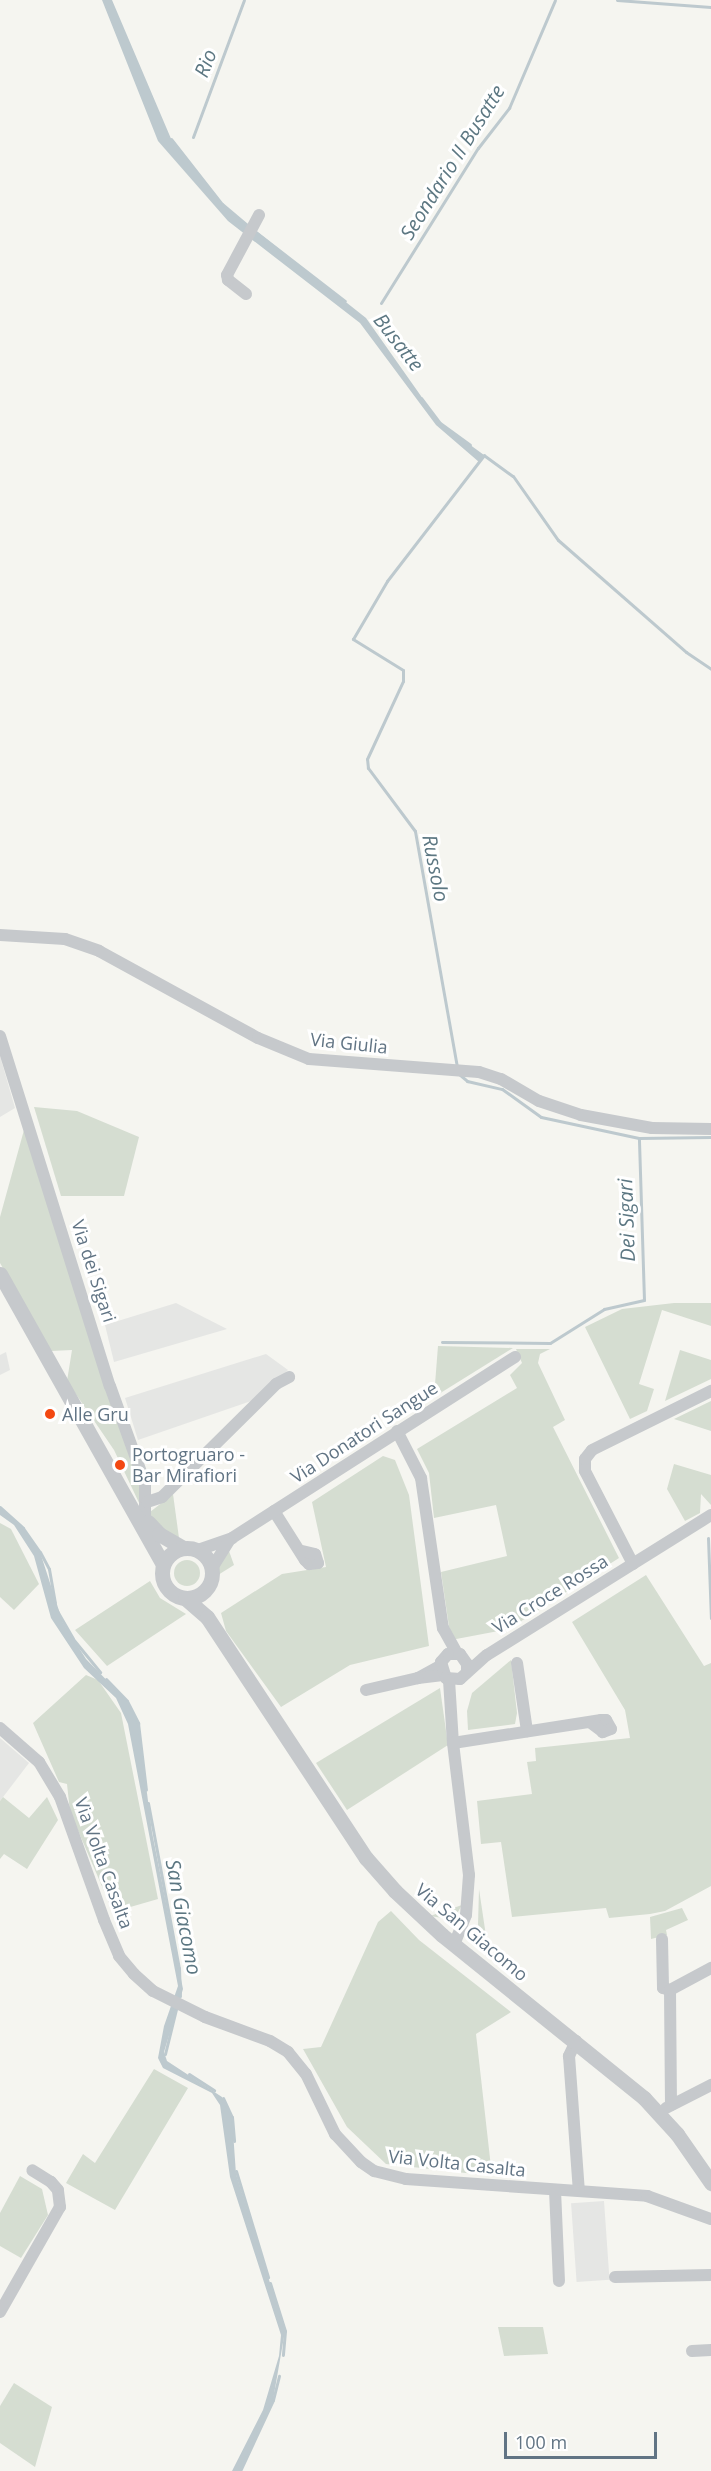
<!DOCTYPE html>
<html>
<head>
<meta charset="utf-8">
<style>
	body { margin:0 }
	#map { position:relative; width:711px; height:2471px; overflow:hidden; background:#f5f5f0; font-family:"Open Sans",sans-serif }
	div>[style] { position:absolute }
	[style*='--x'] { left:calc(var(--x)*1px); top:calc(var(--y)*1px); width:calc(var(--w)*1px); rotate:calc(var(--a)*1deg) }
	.built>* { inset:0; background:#e5e6e4; transform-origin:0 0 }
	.green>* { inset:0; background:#d5ddd1 }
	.round { border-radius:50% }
	.water>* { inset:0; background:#bdc9ce }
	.stream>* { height:3px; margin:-1.5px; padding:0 1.5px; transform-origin:1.5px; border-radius:1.5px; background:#bdc9ce }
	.minor>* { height:12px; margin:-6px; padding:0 6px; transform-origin:6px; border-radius:6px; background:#c6c9cc }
	.tertiary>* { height:15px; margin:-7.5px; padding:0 7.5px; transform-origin:7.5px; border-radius:7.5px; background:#c6c9cc }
	.tertiary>.ring { margin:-7.5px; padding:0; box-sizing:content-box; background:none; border:15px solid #c6c9cc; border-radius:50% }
	.dots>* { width:16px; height:16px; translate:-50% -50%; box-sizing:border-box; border:3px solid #fff; border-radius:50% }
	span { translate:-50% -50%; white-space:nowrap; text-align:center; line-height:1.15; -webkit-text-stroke:6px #fff; paint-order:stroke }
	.street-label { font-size:18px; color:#617484 }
	.poi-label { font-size:18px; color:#617484 }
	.left { translate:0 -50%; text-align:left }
	.water-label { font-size:20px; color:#5c7782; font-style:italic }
	.scale { position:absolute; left:504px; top:2432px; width:153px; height:27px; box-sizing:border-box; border:3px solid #617484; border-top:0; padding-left:8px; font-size:18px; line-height:21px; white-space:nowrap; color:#617484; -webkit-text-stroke:4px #fff; paint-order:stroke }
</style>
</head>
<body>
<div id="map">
	<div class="built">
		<i style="clip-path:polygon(0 1056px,15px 1108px,0 1117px)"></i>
		<i style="clip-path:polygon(176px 1303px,227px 1329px,114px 1362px,105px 1325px)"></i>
		<i style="clip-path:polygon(6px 1352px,10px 1370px,0 1375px,0 1355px)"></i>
		<i style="clip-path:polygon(266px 1354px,288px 1370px,254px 1400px,138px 1440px,125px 1398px)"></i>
		<i style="clip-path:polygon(0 1738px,29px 1763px,0 1801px)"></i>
		<i style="left:604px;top:2201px;width:79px;height:33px;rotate:86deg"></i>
	</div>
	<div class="green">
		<i style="clip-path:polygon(34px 1107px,77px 1111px,139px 1137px,124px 1196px,61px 1196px)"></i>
		<i style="clip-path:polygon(24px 1130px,141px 1486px,141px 1507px,114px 1450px,67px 1381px,72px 1350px,51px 1351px,0 1263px,0 1217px)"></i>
		<i style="clip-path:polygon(674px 1303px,711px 1303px,711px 1326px,662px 1310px,639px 1384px,654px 1389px,647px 1411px,630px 1419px,585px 1327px,622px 1309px)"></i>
		<i style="clip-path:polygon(438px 1346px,513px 1348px,434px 1397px)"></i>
		<i style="clip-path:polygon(516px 1349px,550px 1349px,540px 1354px,538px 1363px,565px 1420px,553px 1427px,619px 1558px,509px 1629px,451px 1640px,441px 1572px,507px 1556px,496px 1505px,434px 1518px,429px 1473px,417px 1449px,517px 1388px,510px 1375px,522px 1363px)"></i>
		<i style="clip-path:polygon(680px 1350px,711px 1360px,711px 1379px,665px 1401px)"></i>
		<i style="clip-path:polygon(711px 1401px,711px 1431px,674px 1419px)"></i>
		<i style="clip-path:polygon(383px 1456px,395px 1460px,409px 1495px,429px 1646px,350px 1665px,281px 1707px,226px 1631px,221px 1613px,282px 1574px,326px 1567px,312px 1502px)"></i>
		<i style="clip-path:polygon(674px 1464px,711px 1475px,711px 1505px,701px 1494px,700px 1513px,685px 1521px,667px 1489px)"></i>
		<i style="clip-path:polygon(173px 1494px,179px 1538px,171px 1537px,152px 1519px,150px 1512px)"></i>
		<i style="clip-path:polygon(0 1523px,11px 1529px,39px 1584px,14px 1610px,0 1597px)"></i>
		<i style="clip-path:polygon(229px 1551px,234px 1565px,218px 1575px,219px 1566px)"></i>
		<i class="round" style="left:174px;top:1560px;width:26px;height:26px"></i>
		<i style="clip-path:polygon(646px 1575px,704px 1666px,711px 1663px,711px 1886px,665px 1911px,650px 1914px,609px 1918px,606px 1908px,512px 1917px,501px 1842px,481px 1844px,477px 1801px,532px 1794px,527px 1762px,536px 1761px,535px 1748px,630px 1738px,625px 1710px,572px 1622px)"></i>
		<i style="clip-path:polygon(150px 1581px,160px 1598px,186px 1614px,107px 1666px,75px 1630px)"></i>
		<i style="clip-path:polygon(511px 1660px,517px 1713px,515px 1724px,468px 1730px,467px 1711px,472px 1693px)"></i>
		<i style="clip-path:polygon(86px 1675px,98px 1680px,121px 1713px,158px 1899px,113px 1912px,70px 1812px,67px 1784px,59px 1782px,33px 1723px)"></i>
		<i style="clip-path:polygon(440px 1688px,448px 1745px,347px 1810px,316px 1763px)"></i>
		<i style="clip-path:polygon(3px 1797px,29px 1818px,47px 1797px,58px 1820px,27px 1869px,4px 1854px,0 1859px,0 1801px)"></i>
		<i style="clip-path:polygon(479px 1889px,489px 1956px,478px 1925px)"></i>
		<i style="clip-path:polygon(462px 1905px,455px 1917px,449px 1919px,430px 1916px)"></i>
		<i style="clip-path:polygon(682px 1908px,688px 1920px,666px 1930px,667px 1935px,651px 1939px,650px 1917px)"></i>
		<i style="clip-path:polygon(391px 1911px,419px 1940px,511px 2012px,476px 2034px,492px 2176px,386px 2164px,347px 2127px,303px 2049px,321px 2047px,378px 1922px)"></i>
		<i style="clip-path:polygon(154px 2069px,188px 2088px,115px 2210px,66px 2183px,83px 2154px,95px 2163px)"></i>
		<i style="clip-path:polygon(20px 2176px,42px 2189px,48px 2215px,21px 2258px,0 2246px,0 2213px)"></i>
		<i style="clip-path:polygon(498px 2327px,543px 2327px,548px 2354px,504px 2356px)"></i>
		<i style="clip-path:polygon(14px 2383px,52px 2407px,35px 2467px,0 2443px,0 2406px)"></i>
	</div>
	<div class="water">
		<i style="clip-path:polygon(102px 0,112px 0,172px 141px,222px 204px,366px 318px,440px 423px,484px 455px,479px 462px,436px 425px,360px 323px,228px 221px,158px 141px)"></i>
		<i style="clip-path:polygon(0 1507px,23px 1528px,40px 1552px,63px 1623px,86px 1659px,127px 1701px,138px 1723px,152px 1832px,183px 1989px,164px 2052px,167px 2061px,222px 2097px,232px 2117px,236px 2174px,285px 2331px,273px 2400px,240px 2471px,232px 2471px,263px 2410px,279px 2356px,281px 2335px,230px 2177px,220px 2105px,212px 2093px,163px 2068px,158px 2058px,164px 2026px,178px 1986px,128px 1724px,116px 1698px,84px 1668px,51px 1618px,34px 1556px,14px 1525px,0 1515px)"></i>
	</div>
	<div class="stream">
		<i style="--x:617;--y:0;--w:94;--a:4.3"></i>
		<i style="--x:193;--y:137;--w:146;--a:-69.6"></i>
		<i style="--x:171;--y:139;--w:83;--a:51.9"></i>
		<i style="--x:222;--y:204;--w:34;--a:40"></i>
		<i style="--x:253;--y:230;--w:116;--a:37.7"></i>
		<i style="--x:381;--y:303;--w:183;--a:-58"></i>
		<i style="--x:478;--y:148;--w:51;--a:-52.2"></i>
		<i style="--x:509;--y:108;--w:117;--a:-66.9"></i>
		<i style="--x:421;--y:398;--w:31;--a:53"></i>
		<i style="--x:440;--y:423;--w:37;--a:36"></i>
		<i style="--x:485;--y:456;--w:34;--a:36"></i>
		<i style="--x:513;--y:476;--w:78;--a:54.9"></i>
		<i style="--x:558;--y:540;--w:170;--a:41.2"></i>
		<i style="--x:686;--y:652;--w:30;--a:34"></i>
		<i style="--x:457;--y:1067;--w:240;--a:-100.1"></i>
		<i style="--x:415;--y:831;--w:79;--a:-126.7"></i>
		<i style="--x:368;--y:768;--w:9;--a:-96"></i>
		<i style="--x:367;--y:759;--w:86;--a:-65.2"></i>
		<i style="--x:403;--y:681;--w:11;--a:-90"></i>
		<i style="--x:403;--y:670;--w:59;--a:-148.2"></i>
		<i style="--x:353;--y:639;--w:67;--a:-59.6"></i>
		<i style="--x:387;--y:581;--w:159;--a:-52.4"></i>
		<i style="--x:459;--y:1074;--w:11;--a:41"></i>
		<i style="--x:467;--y:1081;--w:36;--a:13"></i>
		<i style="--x:502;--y:1089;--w:48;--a:35.7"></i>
		<i style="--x:541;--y:1117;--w:100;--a:12.1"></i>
		<i style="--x:639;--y:1138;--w:72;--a:-0.8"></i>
		<i style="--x:442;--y:1342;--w:108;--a:0.5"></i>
		<i style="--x:550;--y:1343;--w:64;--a:-32.2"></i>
		<i style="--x:604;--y:1309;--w:41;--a:-12.7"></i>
		<i style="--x:644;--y:1300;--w:162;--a:-91.8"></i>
		<i style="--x:0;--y:1507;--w:31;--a:42"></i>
		<i style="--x:23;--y:1528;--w:29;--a:55"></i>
		<i style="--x:40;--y:1552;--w:19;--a:62"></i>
		<i style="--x:49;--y:1569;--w:34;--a:80"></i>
		<i style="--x:708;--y:1538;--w:80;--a:87.9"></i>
		<i style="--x:56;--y:1609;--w:34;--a:60"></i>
		<i style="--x:73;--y:1639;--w:43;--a:50.7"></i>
		<i style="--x:106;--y:1679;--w:30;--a:46"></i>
		<i style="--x:127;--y:1701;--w:25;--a:63"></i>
		<i style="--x:138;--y:1723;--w:67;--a:83.2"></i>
		<i style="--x:148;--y:1803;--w:168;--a:79.4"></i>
		<i style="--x:179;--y:1968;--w:28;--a:88"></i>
		<i style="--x:165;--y:2054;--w:50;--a:-76.2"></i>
		<i style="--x:189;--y:2074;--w:30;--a:33"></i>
		<i style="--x:223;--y:2098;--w:21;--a:65"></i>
		<i style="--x:232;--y:2117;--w:24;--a:85"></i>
		<i style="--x:236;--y:2171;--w:111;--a:73.2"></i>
		<i style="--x:270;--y:2283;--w:50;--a:72.6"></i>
		<i style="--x:285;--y:2331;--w:24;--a:95"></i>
		<i style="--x:240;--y:2471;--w:78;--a:-65.1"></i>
		<i style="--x:273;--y:2400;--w:25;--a:-76"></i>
	</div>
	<div class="minor">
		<i style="--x:246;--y:294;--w:23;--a:-142"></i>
		<i style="--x:228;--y:280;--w:5;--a:-101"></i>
		<i style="--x:227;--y:275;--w:68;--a:-61.9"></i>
		<i style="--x:0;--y:935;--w:65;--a:3.5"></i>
		<i style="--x:65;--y:939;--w:36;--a:19"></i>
		<i style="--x:99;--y:951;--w:181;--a:28.7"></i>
		<i style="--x:258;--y:1038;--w:55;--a:22.4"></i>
		<i style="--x:309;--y:1059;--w:170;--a:4.4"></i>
		<i style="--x:479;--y:1072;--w:23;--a:18"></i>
		<i style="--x:501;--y:1079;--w:44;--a:30.1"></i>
		<i style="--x:539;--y:1101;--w:44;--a:18.4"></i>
		<i style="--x:581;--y:1115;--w:72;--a:10.4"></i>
		<i style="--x:652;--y:1128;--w:59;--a:1"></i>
		<i style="--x:0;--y:1036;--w:367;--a:72.6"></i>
		<i style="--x:110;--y:1386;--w:103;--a:70.2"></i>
		<i style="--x:145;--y:1483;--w:36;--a:90"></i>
		<i style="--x:397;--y:1431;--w:53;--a:62.9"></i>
		<i style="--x:421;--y:1478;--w:152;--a:81.7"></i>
		<i style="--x:443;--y:1628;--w:29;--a:61"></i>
		<i style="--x:147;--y:1502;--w:16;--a:-18"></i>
		<i style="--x:162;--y:1497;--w:161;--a:-44.7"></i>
		<i style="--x:276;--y:1384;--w:15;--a:-28"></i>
		<i style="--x:274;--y:1511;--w:58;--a:57.7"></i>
		<i style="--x:305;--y:1560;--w:6;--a:45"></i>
		<i style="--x:309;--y:1564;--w:9;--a:-6"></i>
		<i style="--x:318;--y:1563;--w:9;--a:-108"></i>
		<i style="--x:315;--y:1554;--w:13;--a:-167"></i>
		<i style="--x:198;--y:1550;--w:36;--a:-19"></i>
		<i style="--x:232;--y:1538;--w:336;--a:-32.6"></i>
		<i style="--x:633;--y:1564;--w:105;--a:-117.3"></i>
		<i style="--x:585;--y:1471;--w:12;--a:-90"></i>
		<i style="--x:585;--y:1459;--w:11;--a:-52"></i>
		<i style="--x:592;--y:1450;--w:133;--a:-26.4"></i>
		<i style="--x:212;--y:1568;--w:32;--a:-58"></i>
		<i style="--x:517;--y:1663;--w:69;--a:81.6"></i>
		<i style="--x:440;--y:1666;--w:25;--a:151"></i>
		<i style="--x:418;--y:1678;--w:25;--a:-7"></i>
		<i style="--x:467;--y:1671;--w:7;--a:-90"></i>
		<i style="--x:467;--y:1664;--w:12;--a:-125"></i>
		<i style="--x:460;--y:1654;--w:12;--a:180"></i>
		<i style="--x:448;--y:1654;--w:11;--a:131"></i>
		<i style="--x:441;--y:1662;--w:17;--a:73"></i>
		<i style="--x:446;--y:1678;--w:14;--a:4"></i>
		<i style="--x:460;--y:1679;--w:36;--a:-42"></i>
		<i style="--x:487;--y:1655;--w:264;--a:-32"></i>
		<i style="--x:449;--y:1680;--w:63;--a:86.4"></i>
		<i style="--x:453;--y:1743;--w:133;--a:83.1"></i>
		<i style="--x:469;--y:1875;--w:40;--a:94.3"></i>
		<i style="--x:466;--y:1915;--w:32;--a:112"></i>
		<i style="--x:366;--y:1690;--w:53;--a:-13"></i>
		<i style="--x:0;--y:1728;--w:52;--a:41.1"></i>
		<i style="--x:39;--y:1762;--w:41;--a:59"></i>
		<i style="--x:60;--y:1797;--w:131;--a:70.3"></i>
		<i style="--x:104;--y:1920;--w:39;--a:67"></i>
		<i style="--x:119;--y:1956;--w:23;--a:50"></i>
		<i style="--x:134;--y:1974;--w:25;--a:42"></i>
		<i style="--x:153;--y:1991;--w:58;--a:26.6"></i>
		<i style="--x:205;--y:2017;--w:69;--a:20.3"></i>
		<i style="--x:270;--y:2041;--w:21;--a:31"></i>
		<i style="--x:288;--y:2052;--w:28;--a:51"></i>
		<i style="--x:306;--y:2074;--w:67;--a:64.2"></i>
		<i style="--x:335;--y:2134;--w:38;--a:47"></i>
		<i style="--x:361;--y:2162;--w:16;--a:35"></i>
		<i style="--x:374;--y:2171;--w:33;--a:14"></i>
		<i style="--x:406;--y:2179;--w:242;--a:4"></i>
		<i style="--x:647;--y:2196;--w:68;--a:19.8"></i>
		<i style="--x:453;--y:1743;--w:150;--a:-8.8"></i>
		<i style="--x:601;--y:1720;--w:5;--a:0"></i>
		<i style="--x:606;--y:1720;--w:10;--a:61"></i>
		<i style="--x:611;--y:1729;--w:9;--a:159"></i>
		<i style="--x:603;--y:1732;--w:15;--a:-143"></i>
		<i style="--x:662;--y:1939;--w:49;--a:88.8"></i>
		<i style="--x:663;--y:1988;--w:7;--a:16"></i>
		<i style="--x:576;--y:2041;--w:17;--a:115"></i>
		<i style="--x:569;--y:2056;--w:135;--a:85.8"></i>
		<i style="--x:671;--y:2105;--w:115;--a:-90.5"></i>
		<i style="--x:670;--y:1990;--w:47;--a:-28.2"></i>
		<i style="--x:666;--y:2108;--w:51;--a:-27.1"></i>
		<i style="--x:555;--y:2190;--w:91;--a:87.5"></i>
		<i style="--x:615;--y:2277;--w:96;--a:-1.2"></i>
		<i style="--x:0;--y:2312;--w:121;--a:-60.3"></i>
		<i style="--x:60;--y:2207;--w:17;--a:-97"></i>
		<i style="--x:58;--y:2190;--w:11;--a:-131"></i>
		<i style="--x:51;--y:2182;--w:22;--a:-148"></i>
		<i style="--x:692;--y:2351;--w:19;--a:-3"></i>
	</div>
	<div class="tertiary">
		<i style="--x:0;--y:1274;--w:333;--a:60.7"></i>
		<i style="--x:148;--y:1522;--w:16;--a:47"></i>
		<i style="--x:159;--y:1534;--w:28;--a:30"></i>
		<i class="ring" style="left:162px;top:1548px;width:35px;height:35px"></i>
		<i style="--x:185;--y:1598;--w:29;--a:41"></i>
		<i style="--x:207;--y:1617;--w:289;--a:56.6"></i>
		<i style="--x:366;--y:1858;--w:44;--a:48.7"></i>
		<i style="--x:395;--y:1891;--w:64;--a:43.1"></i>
		<i style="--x:442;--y:1935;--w:260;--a:38.9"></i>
		<i style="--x:644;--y:2098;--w:49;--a:47.5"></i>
		<i style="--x:677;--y:2134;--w:60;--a:55.2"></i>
	</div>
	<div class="dots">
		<i style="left:50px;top:1414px;background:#f34811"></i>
		<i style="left:120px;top:1465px;background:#f34811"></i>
	</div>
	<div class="street-label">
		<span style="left:349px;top:1043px;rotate:6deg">Via Giulia</span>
		<span style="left:94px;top:1271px;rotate:72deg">Via dei Sigari</span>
		<span style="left:364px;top:1432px;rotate:-33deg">Via Donatori Sangue</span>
		<span style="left:550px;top:1594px;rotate:-32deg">Via Croce Rossa</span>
		<span style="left:104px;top:1863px;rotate:70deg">Via Volta Casalta</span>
		<span style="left:472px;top:1932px;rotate:40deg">Via San Giacomo</span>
		<span style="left:457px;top:2163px;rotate:6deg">Via Volta Casalta</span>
	</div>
	<div class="poi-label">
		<span class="left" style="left:62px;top:1414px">Alle Gru</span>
		<span class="left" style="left:132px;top:1465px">Portogruaro -<br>Bar Mirafiori</span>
	</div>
	<div class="water-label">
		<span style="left:205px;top:63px;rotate:-69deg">Rio</span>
		<span style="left:452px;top:162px;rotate:-58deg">Seondario II Busatte</span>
		<span style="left:399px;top:342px;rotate:52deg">Busatte</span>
		<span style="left:436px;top:868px;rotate:79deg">Russolo</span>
		<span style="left:626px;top:1220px;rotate:-92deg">Dei Sigari</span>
		<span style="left:184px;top:1917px;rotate:79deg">San Giacomo</span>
	</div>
	<div class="scale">100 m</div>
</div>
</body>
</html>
